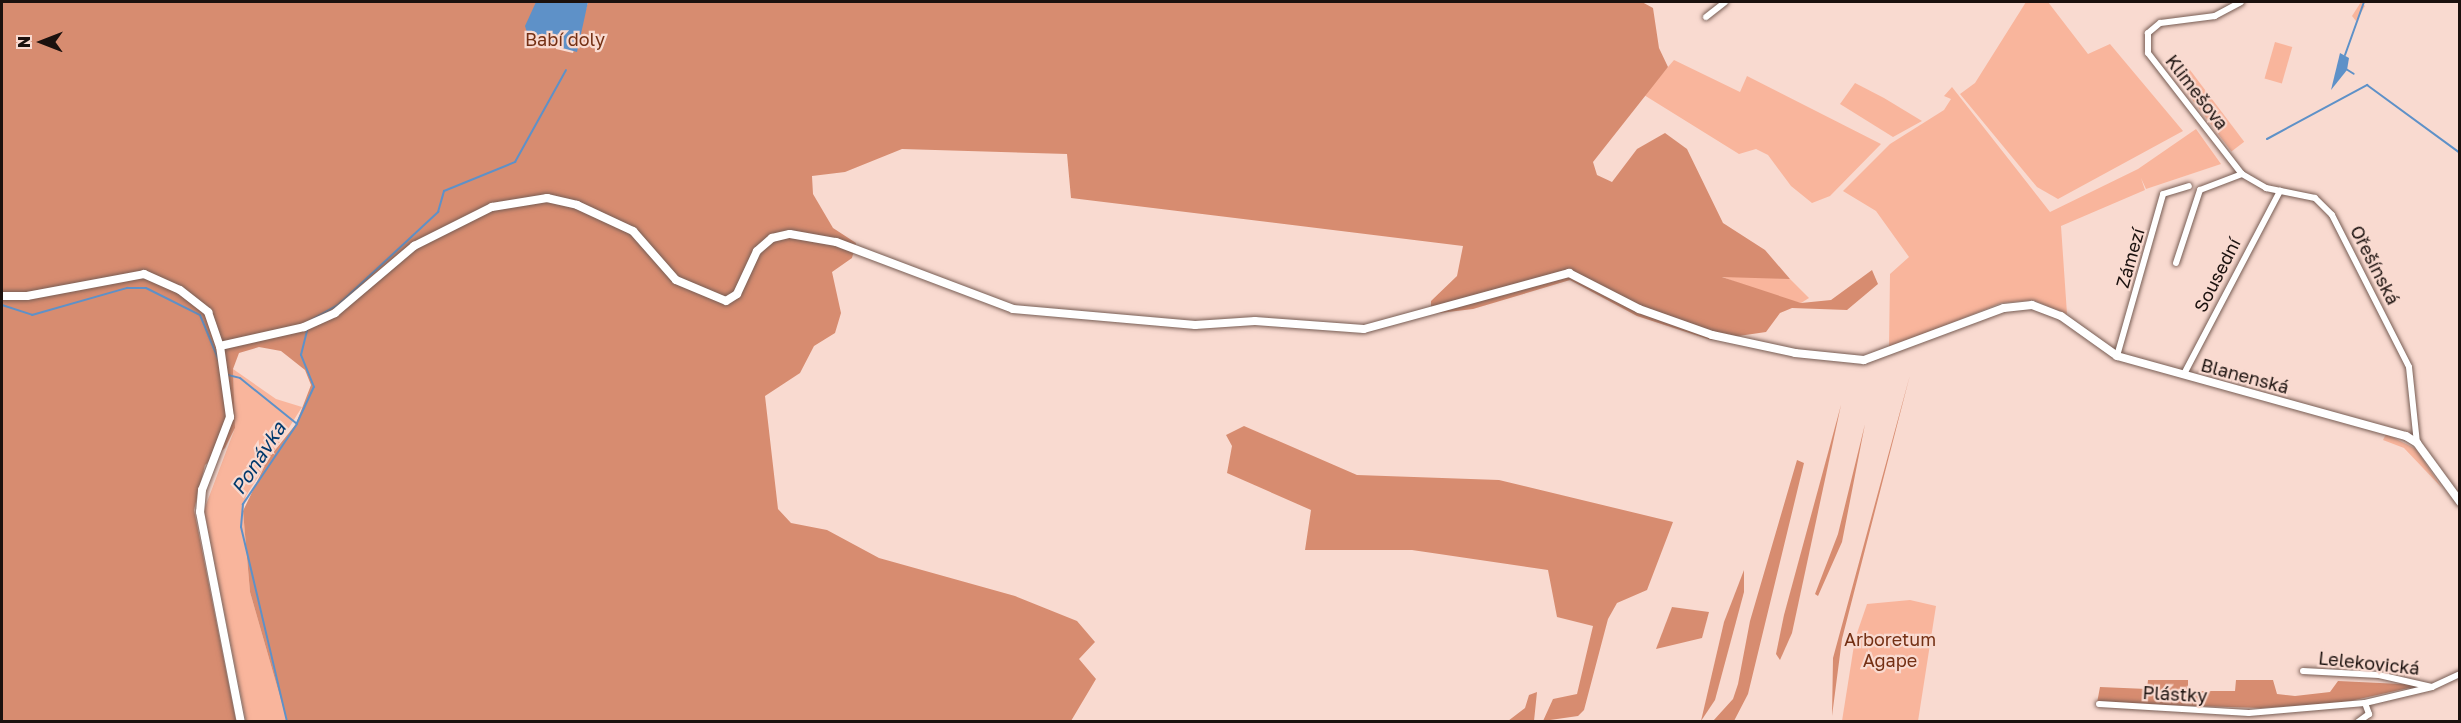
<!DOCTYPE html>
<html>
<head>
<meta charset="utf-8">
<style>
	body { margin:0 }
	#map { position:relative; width:2461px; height:723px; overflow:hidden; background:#f9dad0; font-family:"Golos Text",sans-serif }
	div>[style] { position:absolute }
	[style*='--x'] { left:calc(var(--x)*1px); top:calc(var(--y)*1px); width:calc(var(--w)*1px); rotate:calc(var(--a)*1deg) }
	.green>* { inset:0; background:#f9b59c; transform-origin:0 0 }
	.forest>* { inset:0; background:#d78c70 }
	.water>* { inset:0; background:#5e91c8 }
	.stream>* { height:2px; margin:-1px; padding:0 1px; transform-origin:1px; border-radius:1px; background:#5e91c8 }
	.roads { filter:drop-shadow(0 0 2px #775d54) drop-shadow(0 0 2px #775d54) }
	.minor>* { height:6px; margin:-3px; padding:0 3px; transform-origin:3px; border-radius:3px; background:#fff }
	.tertiary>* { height:8px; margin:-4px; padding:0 4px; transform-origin:4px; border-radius:4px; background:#fff }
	span { translate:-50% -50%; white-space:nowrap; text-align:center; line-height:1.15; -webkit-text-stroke:4.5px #f9dad0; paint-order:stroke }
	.park-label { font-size:18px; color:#743014 }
	.street-label { font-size:18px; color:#1b110e }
	.water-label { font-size:20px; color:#00396c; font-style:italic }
	.frame { position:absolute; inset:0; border:3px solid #1b110e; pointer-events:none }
	.north { position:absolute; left:12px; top:12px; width:60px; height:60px; -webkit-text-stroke:4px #f9dad0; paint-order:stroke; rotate:270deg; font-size:16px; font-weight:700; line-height:24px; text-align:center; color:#1b110e }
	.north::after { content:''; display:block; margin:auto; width:21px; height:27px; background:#1b110e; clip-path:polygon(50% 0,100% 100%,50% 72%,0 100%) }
</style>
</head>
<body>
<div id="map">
	<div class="green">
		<i style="clip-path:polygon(2026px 2px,2048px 2px,2088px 54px,2110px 44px,2183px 131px,2058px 199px,2037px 187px,1960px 94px,1975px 83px)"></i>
		<i style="clip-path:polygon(2361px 2px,2365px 6px,2356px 21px,2352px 16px)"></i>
		<i style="left:2275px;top:42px;width:18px;height:38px;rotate:16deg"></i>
		<i style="clip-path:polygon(1674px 60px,1740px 92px,1747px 76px,1881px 144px,1830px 196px,1812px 203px,1791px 186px,1768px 155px,1756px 149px,1739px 154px,1644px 95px)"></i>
		<i style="left:2187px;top:66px;width:95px;height:16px;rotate:53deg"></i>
		<i style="clip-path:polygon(1855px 83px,1884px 98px,1922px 121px,1893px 137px,1840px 104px)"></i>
		<i style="clip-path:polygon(1952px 87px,2050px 212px,2138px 169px,2196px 129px,2221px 164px,2146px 189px,2141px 178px,2145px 190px,2061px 226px,2067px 314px,2033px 300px,2001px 303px,1889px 348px,1890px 274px,1909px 257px,1876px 211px,1843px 191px,1890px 144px,1944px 110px,1951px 99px,1944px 96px)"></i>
		<i style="clip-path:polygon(1733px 275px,1790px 279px,1809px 298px,1801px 303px,1775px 297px,1720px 276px)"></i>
		<i style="clip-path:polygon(233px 369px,276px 399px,302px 407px,246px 496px,243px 511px,250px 592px,287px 721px,246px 721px,204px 510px,235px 428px)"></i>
		<i style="clip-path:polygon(2386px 434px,2416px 449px,2442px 488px,2404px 448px,2383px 440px)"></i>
		<i style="clip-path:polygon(1910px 600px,1936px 606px,1918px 721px,1842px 721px,1855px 639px,1867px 604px)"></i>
	</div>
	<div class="forest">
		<i style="clip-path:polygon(2px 2px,536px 2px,556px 49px,573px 53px,588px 2px,1642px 2px,1653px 8px,1659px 48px,1668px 67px,1593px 162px,1597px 175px,1612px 182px,1637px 149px,1665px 133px,1687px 149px,1723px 223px,1765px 250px,1790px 279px,1722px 277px,1801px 303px,1831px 300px,1872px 270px,1878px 284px,1847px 310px,1792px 308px,1780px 313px,1766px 332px,1711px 340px,1637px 316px,1570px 280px,1473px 309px,1431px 314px,1431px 301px,1457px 276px,1463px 246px,1071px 198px,1067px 154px,902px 149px,845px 172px,812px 176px,813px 194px,833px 228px,856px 243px,852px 258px,832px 272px,841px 313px,835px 333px,814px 346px,800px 373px,765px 396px,778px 509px,791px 523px,827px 530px,879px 558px,1015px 596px,1077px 621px,1095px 642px,1079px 659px,1096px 679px,1071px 721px,287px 721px,250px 592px,243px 511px,268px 459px,296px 424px,311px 385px,305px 370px,281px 351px,259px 347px,239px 353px,233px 369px,235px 428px,225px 448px,205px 465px,194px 510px,236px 721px,2px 721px)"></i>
		<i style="clip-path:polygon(1910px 375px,1842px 639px,1832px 716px,1833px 658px)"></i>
		<i style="clip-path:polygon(1841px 405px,1792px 633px,1780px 660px,1776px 654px,1784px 615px)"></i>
		<i style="clip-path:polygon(1865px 424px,1842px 542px,1818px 596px,1815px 594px,1838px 534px)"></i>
		<i style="clip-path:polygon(1244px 426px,1357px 475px,1499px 480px,1673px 522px,1647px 590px,1617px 603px,1608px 619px,1584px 710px,1578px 716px,1543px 721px,1553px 699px,1577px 694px,1593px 626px,1557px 617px,1548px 570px,1412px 550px,1305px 550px,1311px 510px,1227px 473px,1232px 446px,1226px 435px)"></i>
		<i style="clip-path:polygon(1797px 460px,1804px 463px,1748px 694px,1734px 721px,1713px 721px,1733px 699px,1738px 684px,1750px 621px)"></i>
		<i style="clip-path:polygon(1744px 570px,1744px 592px,1715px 700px,1701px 721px,1724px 622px)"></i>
		<i style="clip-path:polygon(1672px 607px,1709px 612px,1702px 638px,1656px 649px)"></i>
		<i style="clip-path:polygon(2148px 680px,2188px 680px,2188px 691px,2235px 691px,2236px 680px,2273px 680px,2277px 694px,2295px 696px,2330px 692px,2338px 681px,2422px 685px,2337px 704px,2261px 708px,2097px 703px,2100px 687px,2147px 689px)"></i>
		<i style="clip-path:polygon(1537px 692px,1534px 721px,1508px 721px,1525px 708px,1529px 695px)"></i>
	</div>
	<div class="water">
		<i style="clip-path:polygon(536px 2px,588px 2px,577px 52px,529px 39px,525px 26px)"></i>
		<i style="clip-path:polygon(2340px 53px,2349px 58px,2347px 70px,2331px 90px)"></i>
	</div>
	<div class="stream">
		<i style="--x:2345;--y:55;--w:56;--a:-70.3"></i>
		<i style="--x:2346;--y:69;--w:9;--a:32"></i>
		<i style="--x:2267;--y:139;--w:114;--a:-28.4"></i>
		<i style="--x:2367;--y:85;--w:115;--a:36.2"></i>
		<i style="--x:2;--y:305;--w:32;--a:18"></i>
		<i style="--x:32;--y:315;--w:99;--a:-15.9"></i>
		<i style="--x:127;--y:288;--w:19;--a:0"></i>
		<i style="--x:146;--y:288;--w:60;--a:26.6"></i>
		<i style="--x:200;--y:315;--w:50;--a:67.6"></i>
		<i style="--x:311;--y:320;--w:31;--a:-29"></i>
		<i style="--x:338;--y:305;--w:137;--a:-42.9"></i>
		<i style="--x:438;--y:212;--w:22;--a:-74"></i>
		<i style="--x:444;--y:191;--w:77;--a:-22.2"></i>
		<i style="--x:515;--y:162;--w:105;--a:-61"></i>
		<i style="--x:228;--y:375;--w:12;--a:14"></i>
		<i style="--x:240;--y:378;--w:73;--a:38.9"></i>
		<i style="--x:297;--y:424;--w:97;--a:124"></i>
		<i style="--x:243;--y:504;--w:23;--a:95"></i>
		<i style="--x:241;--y:527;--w:200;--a:76.7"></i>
		<i style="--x:297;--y:423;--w:40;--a:-65"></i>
		<i style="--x:314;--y:387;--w:35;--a:-112"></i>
		<i style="--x:301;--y:355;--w:29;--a:-76"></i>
	</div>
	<div class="roads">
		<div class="minor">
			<i style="--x:2241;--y:2;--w:30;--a:152"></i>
			<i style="--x:2215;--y:16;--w:55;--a:172.7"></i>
			<i style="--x:2160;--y:23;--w:16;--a:140"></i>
			<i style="--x:2148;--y:33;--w:20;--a:90"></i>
			<i style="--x:2148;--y:53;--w:153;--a:52.2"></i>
			<i style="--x:2242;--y:174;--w:28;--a:30"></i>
			<i style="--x:2266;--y:188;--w:50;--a:11.5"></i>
			<i style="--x:2315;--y:198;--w:24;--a:45"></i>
			<i style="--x:2332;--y:215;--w:170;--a:63.1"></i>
			<i style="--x:2409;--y:367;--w:76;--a:84"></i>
			<i style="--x:1706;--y:17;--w:24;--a:-38"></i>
			<i style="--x:2176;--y:263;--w:77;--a:-71.8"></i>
			<i style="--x:2200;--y:190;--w:45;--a:-20.9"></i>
			<i style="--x:2117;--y:356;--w:168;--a:-74.1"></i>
			<i style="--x:2163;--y:194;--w:27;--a:-17"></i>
			<i style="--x:2184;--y:374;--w:207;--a:-62.3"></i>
			<i style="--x:2303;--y:671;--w:76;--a:3"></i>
			<i style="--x:2379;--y:675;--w:54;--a:12.8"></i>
			<i style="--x:2432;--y:687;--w:31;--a:-25"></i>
			<i style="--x:2365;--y:703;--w:69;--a:-13.4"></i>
			<i style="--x:2099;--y:704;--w:150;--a:3.4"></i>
			<i style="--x:2249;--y:713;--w:116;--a:-4.9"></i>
			<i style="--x:2365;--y:703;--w:12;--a:70"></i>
			<i style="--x:2369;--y:714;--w:14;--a:144"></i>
		</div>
		<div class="tertiary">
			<i style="--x:2;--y:296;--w:25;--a:0"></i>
			<i style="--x:27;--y:296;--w:119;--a:-10.6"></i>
			<i style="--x:144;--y:274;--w:39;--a:24"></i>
			<i style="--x:180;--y:290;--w:36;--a:38"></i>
			<i style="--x:208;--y:312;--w:36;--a:71"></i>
			<i style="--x:220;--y:346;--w:72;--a:82"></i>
			<i style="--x:230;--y:417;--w:78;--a:111"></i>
			<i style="--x:202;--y:490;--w:22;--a:95"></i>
			<i style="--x:200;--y:512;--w:214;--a:79"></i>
			<i style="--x:220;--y:346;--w:86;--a:-12.7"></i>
			<i style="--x:304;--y:327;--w:34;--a:-24"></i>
			<i style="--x:335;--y:313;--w:104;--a:-40.3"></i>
			<i style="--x:414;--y:246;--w:87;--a:-26.6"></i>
			<i style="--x:492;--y:207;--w:56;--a:-9.3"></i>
			<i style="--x:547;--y:198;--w:31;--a:13"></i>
			<i style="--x:577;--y:205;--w:62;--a:24.9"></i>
			<i style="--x:633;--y:231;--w:65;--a:48.7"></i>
			<i style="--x:676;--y:280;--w:54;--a:22.8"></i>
			<i style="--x:726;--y:301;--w:13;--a:-32"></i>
			<i style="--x:737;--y:294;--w:47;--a:-65.1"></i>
			<i style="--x:757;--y:251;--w:20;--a:-41"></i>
			<i style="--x:772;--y:238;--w:18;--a:-13"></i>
			<i style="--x:790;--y:234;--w:47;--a:9.9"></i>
			<i style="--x:836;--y:242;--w:189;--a:20.7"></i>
			<i style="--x:1013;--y:309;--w:183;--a:5"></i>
			<i style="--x:1195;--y:325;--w:60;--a:-3.8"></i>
			<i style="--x:1255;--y:321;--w:109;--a:4.2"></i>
			<i style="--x:1364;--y:329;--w:213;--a:-15.3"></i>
			<i style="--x:1569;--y:273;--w:79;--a:27.2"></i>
			<i style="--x:1639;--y:309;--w:77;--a:19.6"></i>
			<i style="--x:1712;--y:335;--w:85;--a:12.2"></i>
			<i style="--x:1795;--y:353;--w:69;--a:5.8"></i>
			<i style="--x:1864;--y:360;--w:149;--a:-20.4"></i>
			<i style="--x:2004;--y:308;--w:28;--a:-6"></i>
			<i style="--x:2032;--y:305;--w:31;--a:21"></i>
			<i style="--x:2061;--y:316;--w:69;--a:35.5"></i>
			<i style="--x:2117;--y:356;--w:300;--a:15.5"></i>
			<i style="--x:2406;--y:436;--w:13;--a:32"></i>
			<i style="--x:2417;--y:443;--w:73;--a:53.9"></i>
		</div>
	</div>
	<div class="park-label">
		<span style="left:565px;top:39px">Babí doly</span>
		<span style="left:1890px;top:650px">Arboretum<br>Agape</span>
	</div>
	<div class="street-label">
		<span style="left:2197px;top:92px;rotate:52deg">Klimešova</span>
		<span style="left:2130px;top:258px;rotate:-74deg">Zámezí</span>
		<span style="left:2375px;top:265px;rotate:63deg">Ořešínská</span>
		<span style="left:2217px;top:275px;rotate:-63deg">Sousední</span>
		<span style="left:2245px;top:376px;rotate:15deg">Blanenská</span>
		<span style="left:2369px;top:663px;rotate:6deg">Lelekovická</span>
		<span style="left:2175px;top:694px;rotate:3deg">Plástky</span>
	</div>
	<div class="water-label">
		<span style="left:258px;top:458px;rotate:-57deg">Ponávka</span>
	</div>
	<div class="frame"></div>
	<div class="north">N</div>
</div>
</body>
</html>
